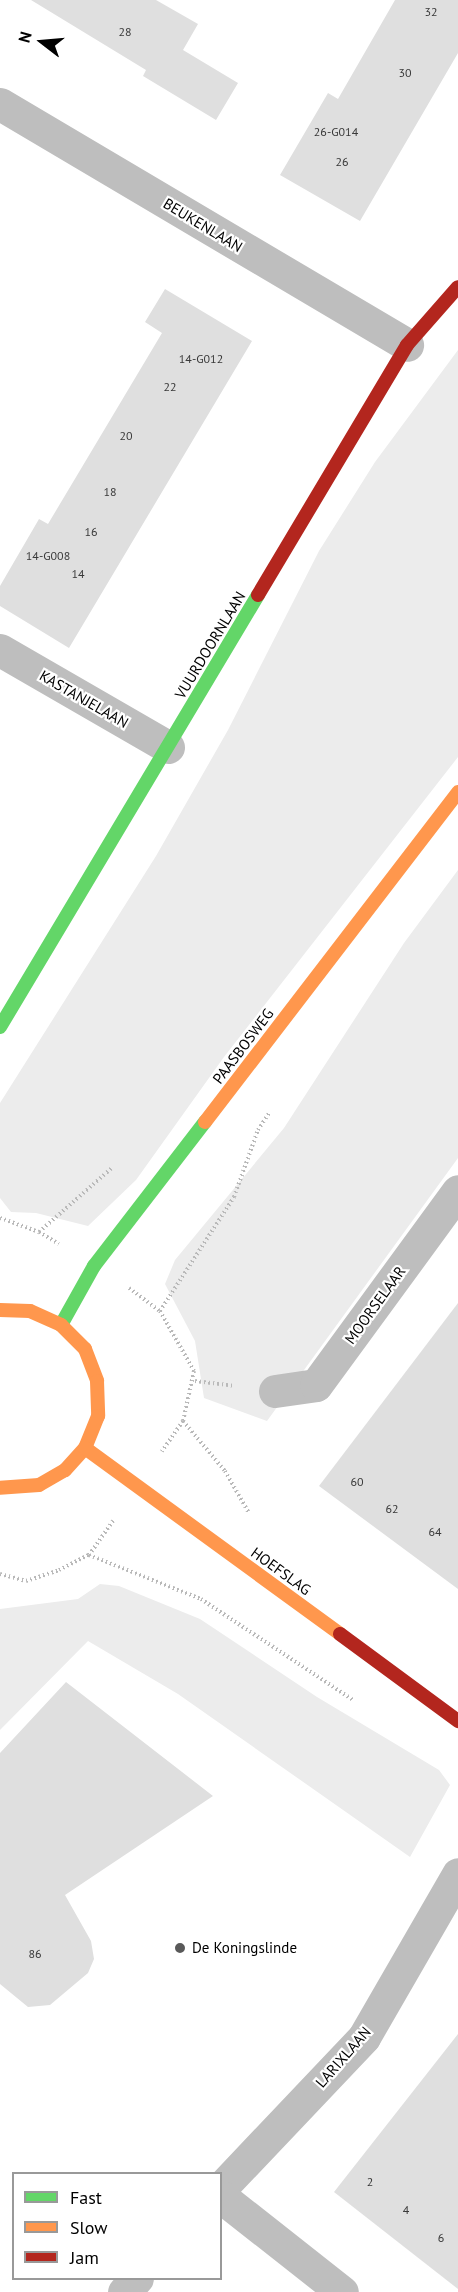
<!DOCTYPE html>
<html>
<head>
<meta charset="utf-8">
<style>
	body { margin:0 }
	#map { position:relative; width:458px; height:2292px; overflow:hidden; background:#fff; font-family:"PT Sans",sans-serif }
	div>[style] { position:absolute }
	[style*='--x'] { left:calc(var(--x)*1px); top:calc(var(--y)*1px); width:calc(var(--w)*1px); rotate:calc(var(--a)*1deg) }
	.green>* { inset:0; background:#ececec }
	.building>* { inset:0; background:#dfdfdf }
	.path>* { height:4px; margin-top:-2px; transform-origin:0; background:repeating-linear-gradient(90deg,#b9b9b9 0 1.5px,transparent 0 4.5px) }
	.street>* { height:33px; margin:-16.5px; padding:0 16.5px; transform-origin:16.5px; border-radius:16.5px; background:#bebebe }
	.fast>* { height:14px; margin:-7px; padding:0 7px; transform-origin:7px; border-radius:7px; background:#63d668 }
	.slow>* { height:14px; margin:-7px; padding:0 7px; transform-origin:7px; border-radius:7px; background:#ff974d }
	.jam>* { height:14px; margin:-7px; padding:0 7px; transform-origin:7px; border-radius:7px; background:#b3261e }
	.dots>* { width:16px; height:16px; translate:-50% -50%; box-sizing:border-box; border:3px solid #fff; border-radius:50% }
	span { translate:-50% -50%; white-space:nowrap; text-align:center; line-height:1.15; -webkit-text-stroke:4.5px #fff; paint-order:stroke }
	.number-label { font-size:12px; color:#383838 }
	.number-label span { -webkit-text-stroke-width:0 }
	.street-label { font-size:15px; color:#000 }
	.poi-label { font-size:15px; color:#000 }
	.left { translate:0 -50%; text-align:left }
	.legend { position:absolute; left:12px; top:2172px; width:210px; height:108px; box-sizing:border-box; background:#fff; border:2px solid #999; margin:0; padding:8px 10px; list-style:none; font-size:18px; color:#000 }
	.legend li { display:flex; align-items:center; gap:12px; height:30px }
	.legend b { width:30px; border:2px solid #999 }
	.north { position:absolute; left:12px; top:12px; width:60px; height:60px; -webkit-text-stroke:4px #fff; paint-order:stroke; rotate:286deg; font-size:16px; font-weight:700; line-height:24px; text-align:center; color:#000 }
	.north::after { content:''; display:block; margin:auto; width:21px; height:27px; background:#000; clip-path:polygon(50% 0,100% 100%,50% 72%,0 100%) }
</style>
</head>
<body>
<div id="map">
	<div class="green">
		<i style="clip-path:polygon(458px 350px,458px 757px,224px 1057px,136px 1180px,88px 1226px,36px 1213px,11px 1212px,0 1198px,0 1103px,156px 856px,228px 730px,319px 551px,375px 462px)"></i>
		<i style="clip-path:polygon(458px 870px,458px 1158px,267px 1421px,204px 1398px,195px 1341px,165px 1284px,175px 1260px,284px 1128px,404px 943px)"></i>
		<i style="clip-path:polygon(100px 1584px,119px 1586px,200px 1619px,317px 1697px,439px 1770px,450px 1785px,410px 1857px,178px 1694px,88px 1641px,0 1730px,0 1609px,78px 1599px)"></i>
	</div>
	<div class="building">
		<i style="clip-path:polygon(31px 0,156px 0,198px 24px,183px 50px,238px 83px,216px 120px,143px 76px,146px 70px)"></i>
		<i style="clip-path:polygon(395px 0,458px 0,458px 53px,360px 221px,280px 175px,328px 93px,338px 99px)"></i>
		<i style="clip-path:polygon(165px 289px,252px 341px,69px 648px,0 606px,0 586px,39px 519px,48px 524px,162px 333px,145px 322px)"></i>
		<i style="clip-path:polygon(458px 1303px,458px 1589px,319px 1486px)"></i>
		<i style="clip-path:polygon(66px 1682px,213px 1796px,65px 1895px,91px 1941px,94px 1959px,88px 1973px,50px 2005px,28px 2007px,0 1984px,0 1753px)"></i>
		<i style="clip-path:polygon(458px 2034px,458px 2289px,334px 2192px)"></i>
	</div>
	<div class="path">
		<i style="--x:0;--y:1218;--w:41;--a:19.7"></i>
		<i style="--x:39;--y:1232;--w:23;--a:31"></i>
		<i style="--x:39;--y:1232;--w:98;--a:-41.3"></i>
		<i style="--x:129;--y:1288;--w:39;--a:37"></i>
		<i style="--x:160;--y:1311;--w:69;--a:60.5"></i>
		<i style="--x:194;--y:1371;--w:51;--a:102.4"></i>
		<i style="--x:183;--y:1421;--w:37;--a:125"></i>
		<i style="--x:160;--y:1311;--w:136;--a:-57"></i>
		<i style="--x:234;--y:1197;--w:71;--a:-70.3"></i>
		<i style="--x:258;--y:1130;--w:20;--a:-57"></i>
		<i style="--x:195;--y:1381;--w:38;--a:7"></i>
		<i style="--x:183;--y:1421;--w:65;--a:50"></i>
		<i style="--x:225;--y:1471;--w:48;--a:60.3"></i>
		<i style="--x:89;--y:1555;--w:120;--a:21.4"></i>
		<i style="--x:201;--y:1599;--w:182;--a:33.6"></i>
		<i style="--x:0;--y:1574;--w:27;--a:15"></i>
		<i style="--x:26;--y:1581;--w:35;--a:-18"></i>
		<i style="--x:59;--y:1570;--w:34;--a:-27"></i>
		<i style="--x:89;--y:1555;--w:42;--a:-54.8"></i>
	</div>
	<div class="street">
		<i style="--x:0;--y:104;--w:473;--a:30.6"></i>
		<i style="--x:0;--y:650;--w:194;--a:30"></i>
		<i style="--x:275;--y:1391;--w:41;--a:-8.3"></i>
		<i style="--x:316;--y:1385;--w:240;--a:-53.8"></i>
		<i style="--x:220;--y:2189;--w:209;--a:-46.5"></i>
		<i style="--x:364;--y:2037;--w:188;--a:-60"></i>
		<i style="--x:220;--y:2196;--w:155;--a:38.2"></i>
		<i style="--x:124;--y:2292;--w:19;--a:-47"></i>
	</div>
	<div class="fast">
		<i style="--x:0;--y:1027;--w:503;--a:-59.15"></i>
		<i style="--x:61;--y:1325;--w:68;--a:-60.8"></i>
		<i style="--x:94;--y:1266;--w:182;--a:-52.4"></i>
	</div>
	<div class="slow">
		<i style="--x:205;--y:1122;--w:416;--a:-52.5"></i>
		<i style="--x:0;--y:1310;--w:30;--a:2"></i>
		<i style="--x:30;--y:1311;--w:34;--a:24"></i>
		<i style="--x:61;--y:1325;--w:34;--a:45"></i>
		<i style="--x:85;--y:1349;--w:34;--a:69"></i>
		<i style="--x:97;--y:1381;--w:35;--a:88"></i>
		<i style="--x:98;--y:1416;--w:35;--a:112"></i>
		<i style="--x:85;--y:1448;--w:30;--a:132"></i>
		<i style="--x:65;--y:1470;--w:30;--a:150"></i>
		<i style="--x:39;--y:1485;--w:39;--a:176"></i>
		<i style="--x:85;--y:1448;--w:316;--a:36.1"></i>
	</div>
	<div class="jam">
		<i style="--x:258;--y:595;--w:291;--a:-59.2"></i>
		<i style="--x:407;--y:345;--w:77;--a:-48.7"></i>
		<i style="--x:340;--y:1634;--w:147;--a:36.4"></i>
	</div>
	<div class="dots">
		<i style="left:180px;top:1948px;background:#595959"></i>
	</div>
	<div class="number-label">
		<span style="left:431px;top:12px">32</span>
		<span style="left:125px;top:32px">28</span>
		<span style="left:405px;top:73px">30</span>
		<span style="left:336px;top:132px">26-G014</span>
		<span style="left:342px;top:162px">26</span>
		<span style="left:201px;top:359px">14-G012</span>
		<span style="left:170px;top:387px">22</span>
		<span style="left:126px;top:436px">20</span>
		<span style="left:110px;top:492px">18</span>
		<span style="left:91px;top:532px">16</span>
		<span style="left:48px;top:556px">14-G008</span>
		<span style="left:78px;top:574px">14</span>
		<span style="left:357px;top:1482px">60</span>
		<span style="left:392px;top:1509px">62</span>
		<span style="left:435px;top:1532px">64</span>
		<span style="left:35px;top:1954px">86</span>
		<span style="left:370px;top:2182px">2</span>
		<span style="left:406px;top:2210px">4</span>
		<span style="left:441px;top:2238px">6</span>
	</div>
	<div class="street-label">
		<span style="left:203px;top:225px;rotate:31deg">BEUKENLAAN</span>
		<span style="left:210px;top:645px;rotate:-59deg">VUURDOORNLAAN</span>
		<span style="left:84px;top:699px;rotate:30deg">KASTANJELAAN</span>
		<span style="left:243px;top:1046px;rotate:-53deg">PAASBOSWEG</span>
		<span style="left:375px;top:1305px;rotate:-54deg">MOORSELAAR</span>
		<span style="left:281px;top:1571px;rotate:36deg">HOEFSLAG</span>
		<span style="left:343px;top:2057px;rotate:-49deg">LARIXLAAN</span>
	</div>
	<div class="poi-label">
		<span class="left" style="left:192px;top:1948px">De Koningslinde</span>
	</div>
	<ul class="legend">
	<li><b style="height:8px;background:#63d668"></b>Fast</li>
	<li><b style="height:8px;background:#ff974d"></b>Slow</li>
	<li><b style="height:8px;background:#b3261e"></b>Jam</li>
	</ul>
	<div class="north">N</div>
</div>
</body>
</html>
